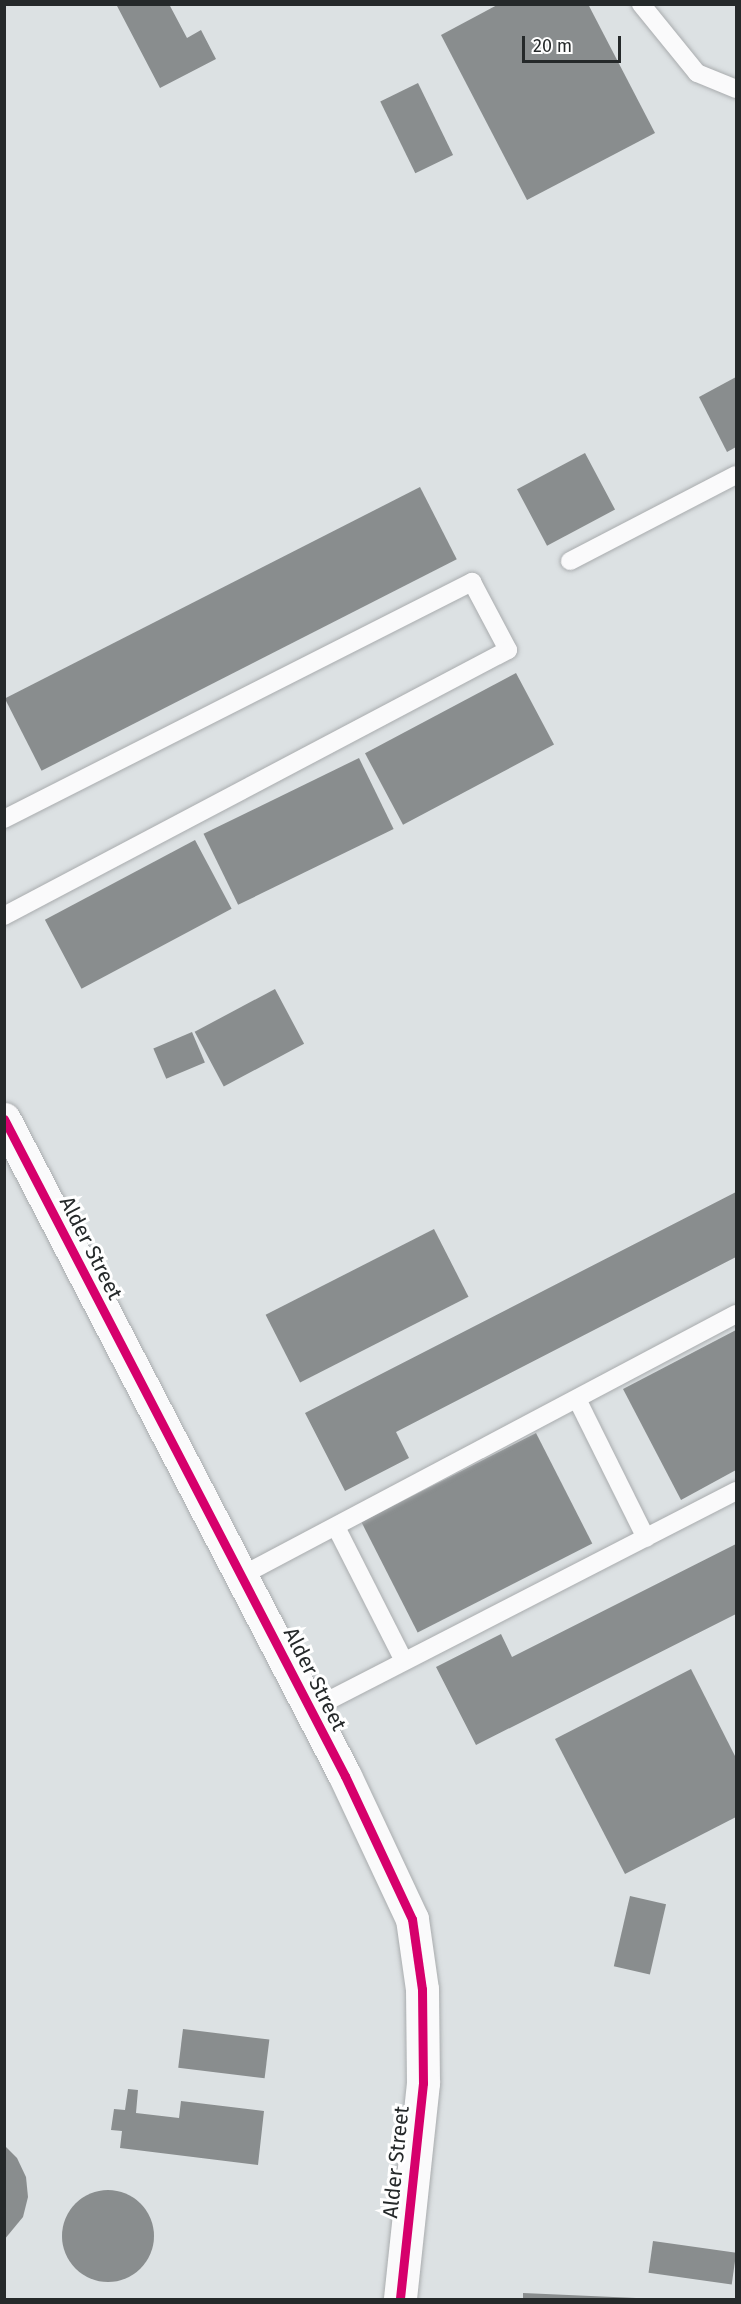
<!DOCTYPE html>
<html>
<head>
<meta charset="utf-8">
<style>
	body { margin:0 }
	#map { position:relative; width:741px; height:2304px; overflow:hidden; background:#dce1e3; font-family:"Fira Sans",sans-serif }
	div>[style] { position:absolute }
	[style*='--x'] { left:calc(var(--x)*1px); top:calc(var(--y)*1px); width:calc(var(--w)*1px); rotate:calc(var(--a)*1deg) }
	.building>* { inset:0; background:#898d8e; transform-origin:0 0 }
	.round { border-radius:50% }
	.roads { filter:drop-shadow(0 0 2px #a9acae) drop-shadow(0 0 2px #a9acae) }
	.service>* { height:18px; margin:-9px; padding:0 9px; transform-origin:9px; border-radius:9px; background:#fafafb }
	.minor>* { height:33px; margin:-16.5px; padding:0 16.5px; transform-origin:16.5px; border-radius:16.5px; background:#fafafb }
	.cycleway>* { height:9px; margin:-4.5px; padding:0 4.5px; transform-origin:4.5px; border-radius:4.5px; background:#d6006c }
	span { translate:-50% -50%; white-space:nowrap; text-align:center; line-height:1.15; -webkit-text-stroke:6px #fff; paint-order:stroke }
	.street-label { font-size:21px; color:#25292a }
	.frame { position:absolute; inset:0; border:6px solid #25292a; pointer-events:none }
	.scale { position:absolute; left:522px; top:36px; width:99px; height:27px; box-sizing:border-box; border:3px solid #25292a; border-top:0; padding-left:8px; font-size:18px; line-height:21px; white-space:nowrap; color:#25292a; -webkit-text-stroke:4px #fff; paint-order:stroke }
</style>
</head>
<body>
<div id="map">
	<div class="building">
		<i style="clip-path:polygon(116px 4px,169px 4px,187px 38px,201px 30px,216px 59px,160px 88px)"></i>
		<i style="clip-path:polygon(499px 4px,588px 4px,655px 133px,527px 200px,441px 35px)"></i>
		<i style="left:418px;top:83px;width:80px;height:42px;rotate:64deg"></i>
		<i style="clip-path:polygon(736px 377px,736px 447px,727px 452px,699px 397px)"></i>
		<i style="left:585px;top:453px;width:64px;height:77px;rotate:62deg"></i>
		<i style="left:420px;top:487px;width:81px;height:466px;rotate:63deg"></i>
		<i style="left:516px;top:673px;width:81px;height:171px;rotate:62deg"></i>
		<i style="left:359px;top:758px;width:79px;height:173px;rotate:64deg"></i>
		<i style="left:195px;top:840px;width:78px;height:170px;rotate:62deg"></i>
		<i style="left:275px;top:989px;width:62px;height:91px;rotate:62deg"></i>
		<i style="left:192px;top:1032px;width:33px;height:42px;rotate:67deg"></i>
		<i style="clip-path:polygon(736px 1192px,736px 1257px,396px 1432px,409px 1458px,345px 1491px,305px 1413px)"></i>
		<i style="left:434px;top:1229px;width:76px;height:189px;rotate:63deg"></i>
		<i style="clip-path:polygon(736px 1330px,736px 1470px,681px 1500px,623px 1389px)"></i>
		<i style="left:536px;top:1433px;width:124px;height:196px;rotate:63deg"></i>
		<i style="clip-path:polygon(736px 1544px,736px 1614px,476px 1745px,436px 1667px,501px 1634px,512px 1657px)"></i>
		<i style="clip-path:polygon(691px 1669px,736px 1758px,736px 1817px,625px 1874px,555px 1739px)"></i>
		<i style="left:630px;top:1896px;width:37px;height:72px;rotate:13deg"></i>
		<i style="left:183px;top:2029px;width:87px;height:39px;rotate:7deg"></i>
		<i style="clip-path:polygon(128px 2089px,138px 2090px,136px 2113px,179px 2118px,181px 2101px,264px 2111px,258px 2165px,120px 2148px,122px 2131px,111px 2130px,114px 2109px,125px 2110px)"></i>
		<i style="clip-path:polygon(4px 2145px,17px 2158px,26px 2177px,28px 2197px,23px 2217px,4px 2240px)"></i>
		<i class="round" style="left:62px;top:2190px;width:92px;height:92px"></i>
		<i style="left:653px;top:2241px;width:84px;height:32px;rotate:8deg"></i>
		<i style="clip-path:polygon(523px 2293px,636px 2298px,636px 2300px,523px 2300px)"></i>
	</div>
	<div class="roads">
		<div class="service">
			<i style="--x:641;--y:4;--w:89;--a:50.9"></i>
			<i style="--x:697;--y:73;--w:42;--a:22.3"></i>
			<i style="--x:570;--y:561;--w:187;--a:-27.4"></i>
			<i style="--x:4;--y:819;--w:525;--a:-26.86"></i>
			<i style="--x:472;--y:582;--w:77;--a:62.1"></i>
			<i style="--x:508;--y:650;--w:570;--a:152.18"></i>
			<i style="--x:577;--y:1399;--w:155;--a:63.6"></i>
			<i style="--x:336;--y:1527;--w:150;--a:63.1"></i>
			<i style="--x:241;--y:1576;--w:560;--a:-27.89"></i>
			<i style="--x:310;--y:1710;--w:479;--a:-27.2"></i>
		</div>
		<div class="minor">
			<i style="--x:4;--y:1119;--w:740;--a:62.57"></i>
			<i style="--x:345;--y:1776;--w:158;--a:64.9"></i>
			<i style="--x:412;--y:1919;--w:71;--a:81.9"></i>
			<i style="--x:422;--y:1989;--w:94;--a:89.4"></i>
			<i style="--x:423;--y:2083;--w:218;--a:96.1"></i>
		</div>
	</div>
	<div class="cycleway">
		<i style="--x:4;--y:1119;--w:740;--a:62.57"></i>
		<i style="--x:345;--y:1776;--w:158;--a:64.9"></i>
		<i style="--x:412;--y:1919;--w:71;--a:81.9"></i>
		<i style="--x:422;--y:1989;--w:94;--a:89.4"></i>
		<i style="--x:423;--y:2083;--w:218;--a:96.1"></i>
	</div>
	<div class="street-label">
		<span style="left:91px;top:1248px;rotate:63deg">Alder Street</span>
		<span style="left:315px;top:1679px;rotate:63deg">Alder Street</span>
		<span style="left:396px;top:2162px;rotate:-84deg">Alder Street</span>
	</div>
	<div class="frame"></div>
	<div class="scale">20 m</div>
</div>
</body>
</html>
